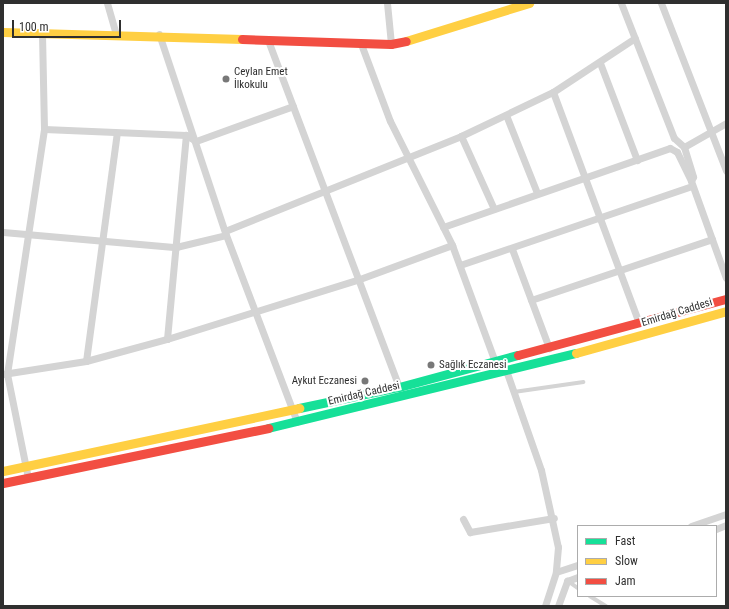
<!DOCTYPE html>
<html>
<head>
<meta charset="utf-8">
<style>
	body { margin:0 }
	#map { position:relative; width:729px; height:609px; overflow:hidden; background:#fff; font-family:"Roboto Condensed",sans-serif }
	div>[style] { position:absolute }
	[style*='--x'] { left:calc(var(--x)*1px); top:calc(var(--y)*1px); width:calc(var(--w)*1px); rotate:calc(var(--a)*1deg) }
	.lane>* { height:3.5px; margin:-1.75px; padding:0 1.75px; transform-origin:1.75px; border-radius:1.75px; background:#d4d4d4 }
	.street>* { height:7px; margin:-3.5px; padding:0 3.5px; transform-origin:3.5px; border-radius:3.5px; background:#d4d4d4 }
	.fast>* { height:9px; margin:-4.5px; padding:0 4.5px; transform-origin:4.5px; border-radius:4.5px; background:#16e098 }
	.slow>* { height:9px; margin:-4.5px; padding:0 4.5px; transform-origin:4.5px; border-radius:4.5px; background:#ffcf43 }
	.jam>* { height:9px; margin:-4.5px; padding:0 4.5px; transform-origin:4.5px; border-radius:4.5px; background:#f24e42 }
	.dots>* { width:11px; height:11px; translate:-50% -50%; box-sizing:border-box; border:2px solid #fff; border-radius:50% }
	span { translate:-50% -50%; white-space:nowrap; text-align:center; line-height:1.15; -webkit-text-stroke:4px #fff; paint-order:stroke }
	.poi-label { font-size:11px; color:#2f2f2f }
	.left { translate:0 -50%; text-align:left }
	.right { translate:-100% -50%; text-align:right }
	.street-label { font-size:11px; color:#2f2f2f }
	.frame { position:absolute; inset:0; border:4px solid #2f2f2f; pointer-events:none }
	.legend { position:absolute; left:577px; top:525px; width:140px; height:72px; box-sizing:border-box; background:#fff; border:1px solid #acacac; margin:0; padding:5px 7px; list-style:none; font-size:12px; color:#2f2f2f }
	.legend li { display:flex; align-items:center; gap:8px; height:20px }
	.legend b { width:20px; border:1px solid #acacac }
	.scale { position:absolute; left:12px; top:20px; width:109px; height:18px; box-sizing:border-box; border:2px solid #2f2f2f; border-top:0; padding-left:5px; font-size:12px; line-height:14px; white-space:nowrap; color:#2f2f2f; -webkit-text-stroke:3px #fff; paint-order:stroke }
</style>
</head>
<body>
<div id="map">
	<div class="lane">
		<i style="--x:514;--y:392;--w:70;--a:-8.2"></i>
		<i style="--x:568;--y:581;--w:12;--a:35"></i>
		<i style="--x:590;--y:596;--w:19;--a:32"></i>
	</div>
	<div class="street">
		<i style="--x:107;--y:3;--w:33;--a:74"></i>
		<i style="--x:387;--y:3;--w:41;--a:84.4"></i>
		<i style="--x:621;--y:3;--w:145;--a:68.6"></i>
		<i style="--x:674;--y:138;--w:13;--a:42"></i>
		<i style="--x:684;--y:147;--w:48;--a:-29.7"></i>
		<i style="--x:661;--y:3;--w:180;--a:68.8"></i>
		<i style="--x:159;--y:34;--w:212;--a:71.6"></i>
		<i style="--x:226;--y:235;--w:200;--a:69.2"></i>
		<i style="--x:269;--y:43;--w:368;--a:69.3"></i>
		<i style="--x:361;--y:44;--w:82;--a:69.4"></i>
		<i style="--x:390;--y:121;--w:139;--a:63.4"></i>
		<i style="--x:452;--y:245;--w:125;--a:69.8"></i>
		<i style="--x:495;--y:362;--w:16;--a:43"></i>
		<i style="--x:507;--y:373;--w:103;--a:70.7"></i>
		<i style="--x:541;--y:470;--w:79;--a:77.6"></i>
		<i style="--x:558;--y:547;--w:25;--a:95"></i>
		<i style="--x:556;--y:572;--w:36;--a:108"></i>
		<i style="--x:600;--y:63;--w:104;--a:69.1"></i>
		<i style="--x:553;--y:92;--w:246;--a:69.6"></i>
		<i style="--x:506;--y:115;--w:84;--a:68.3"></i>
		<i style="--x:44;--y:129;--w:142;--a:2.4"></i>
		<i style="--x:461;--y:136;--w:80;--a:65.7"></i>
		<i style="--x:684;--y:147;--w:31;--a:73"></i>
		<i style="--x:693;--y:177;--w:4;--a:117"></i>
		<i style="--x:443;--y:227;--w:240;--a:-19.2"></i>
		<i style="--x:670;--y:148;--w:8;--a:30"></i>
		<i style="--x:677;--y:152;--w:32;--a:64"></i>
		<i style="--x:691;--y:181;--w:103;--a:70.2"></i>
		<i style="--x:225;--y:231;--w:254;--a:-21.9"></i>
		<i style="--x:461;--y:136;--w:102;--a:-25.6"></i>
		<i style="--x:553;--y:92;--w:98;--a:-33.4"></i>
		<i style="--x:3;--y:232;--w:174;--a:5"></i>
		<i style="--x:176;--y:247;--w:51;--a:-13.5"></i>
		<i style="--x:512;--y:249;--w:106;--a:69.5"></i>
		<i style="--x:460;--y:265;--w:245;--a:-18.8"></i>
		<i style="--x:531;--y:300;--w:191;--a:-18.6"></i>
		<i style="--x:167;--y:339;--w:205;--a:-84.7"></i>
		<i style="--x:186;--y:135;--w:12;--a:31"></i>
		<i style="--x:196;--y:141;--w:103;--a:-19.8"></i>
		<i style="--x:86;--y:361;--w:230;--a:-82.3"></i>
		<i style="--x:3;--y:374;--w:84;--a:-8.9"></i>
		<i style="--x:86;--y:361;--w:84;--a:-15.2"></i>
		<i style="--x:167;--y:339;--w:199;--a:-17.3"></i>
		<i style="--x:357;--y:280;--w:101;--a:-20.2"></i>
		<i style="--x:28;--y:478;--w:106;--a:-101.4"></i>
		<i style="--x:7;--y:374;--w:248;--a:-81.4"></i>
		<i style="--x:44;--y:129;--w:97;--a:-91.2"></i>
		<i style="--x:463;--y:519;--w:15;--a:62"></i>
		<i style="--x:470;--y:532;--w:85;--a:-9.5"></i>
		<i style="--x:691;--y:526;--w:37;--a:-19"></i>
		<i style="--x:716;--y:529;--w:11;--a:-22"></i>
		<i style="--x:556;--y:572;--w:23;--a:-18"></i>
		<i style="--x:567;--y:581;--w:12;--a:-20"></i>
		<i style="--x:558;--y:606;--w:27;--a:-70"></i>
	</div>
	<div class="fast">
		<i style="--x:299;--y:408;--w:102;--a:-11.9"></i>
		<i style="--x:399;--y:387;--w:123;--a:-15.1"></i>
		<i style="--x:268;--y:428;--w:317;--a:-13.7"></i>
	</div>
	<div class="slow">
		<i style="--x:3;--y:32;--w:239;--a:1.7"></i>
		<i style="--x:406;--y:41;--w:129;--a:-17.2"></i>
		<i style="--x:576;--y:353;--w:156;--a:-15.6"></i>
		<i style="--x:3;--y:471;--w:303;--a:-12"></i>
	</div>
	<div class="jam">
		<i style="--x:242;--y:39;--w:149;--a:1.9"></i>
		<i style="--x:391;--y:44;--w:15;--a:-11"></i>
		<i style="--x:518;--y:355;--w:215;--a:-15.1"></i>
		<i style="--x:3;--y:483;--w:271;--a:-11.7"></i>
	</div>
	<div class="dots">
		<i style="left:226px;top:79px;background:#787878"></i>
		<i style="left:431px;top:365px;background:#787878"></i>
		<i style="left:365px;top:381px;background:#787878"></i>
	</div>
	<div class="poi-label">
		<span class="left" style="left:234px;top:79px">Ceylan Emet<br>İlkokulu</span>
		<span class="left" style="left:439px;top:365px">Sağlık Eczanesi</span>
		<span class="right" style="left:357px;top:381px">Aykut Eczanesi</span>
	</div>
	<div class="street-label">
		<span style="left:677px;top:313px;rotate:-17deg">Emirdağ Caddesi</span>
		<span style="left:364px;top:394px;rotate:-13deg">Emirdağ Caddesi</span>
	</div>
	<div class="frame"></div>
	<ul class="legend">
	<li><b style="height:5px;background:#16e098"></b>Fast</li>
	<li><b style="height:5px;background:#ffcf43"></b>Slow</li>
	<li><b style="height:5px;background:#f24e42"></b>Jam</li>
	</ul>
	<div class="scale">100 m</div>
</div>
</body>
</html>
